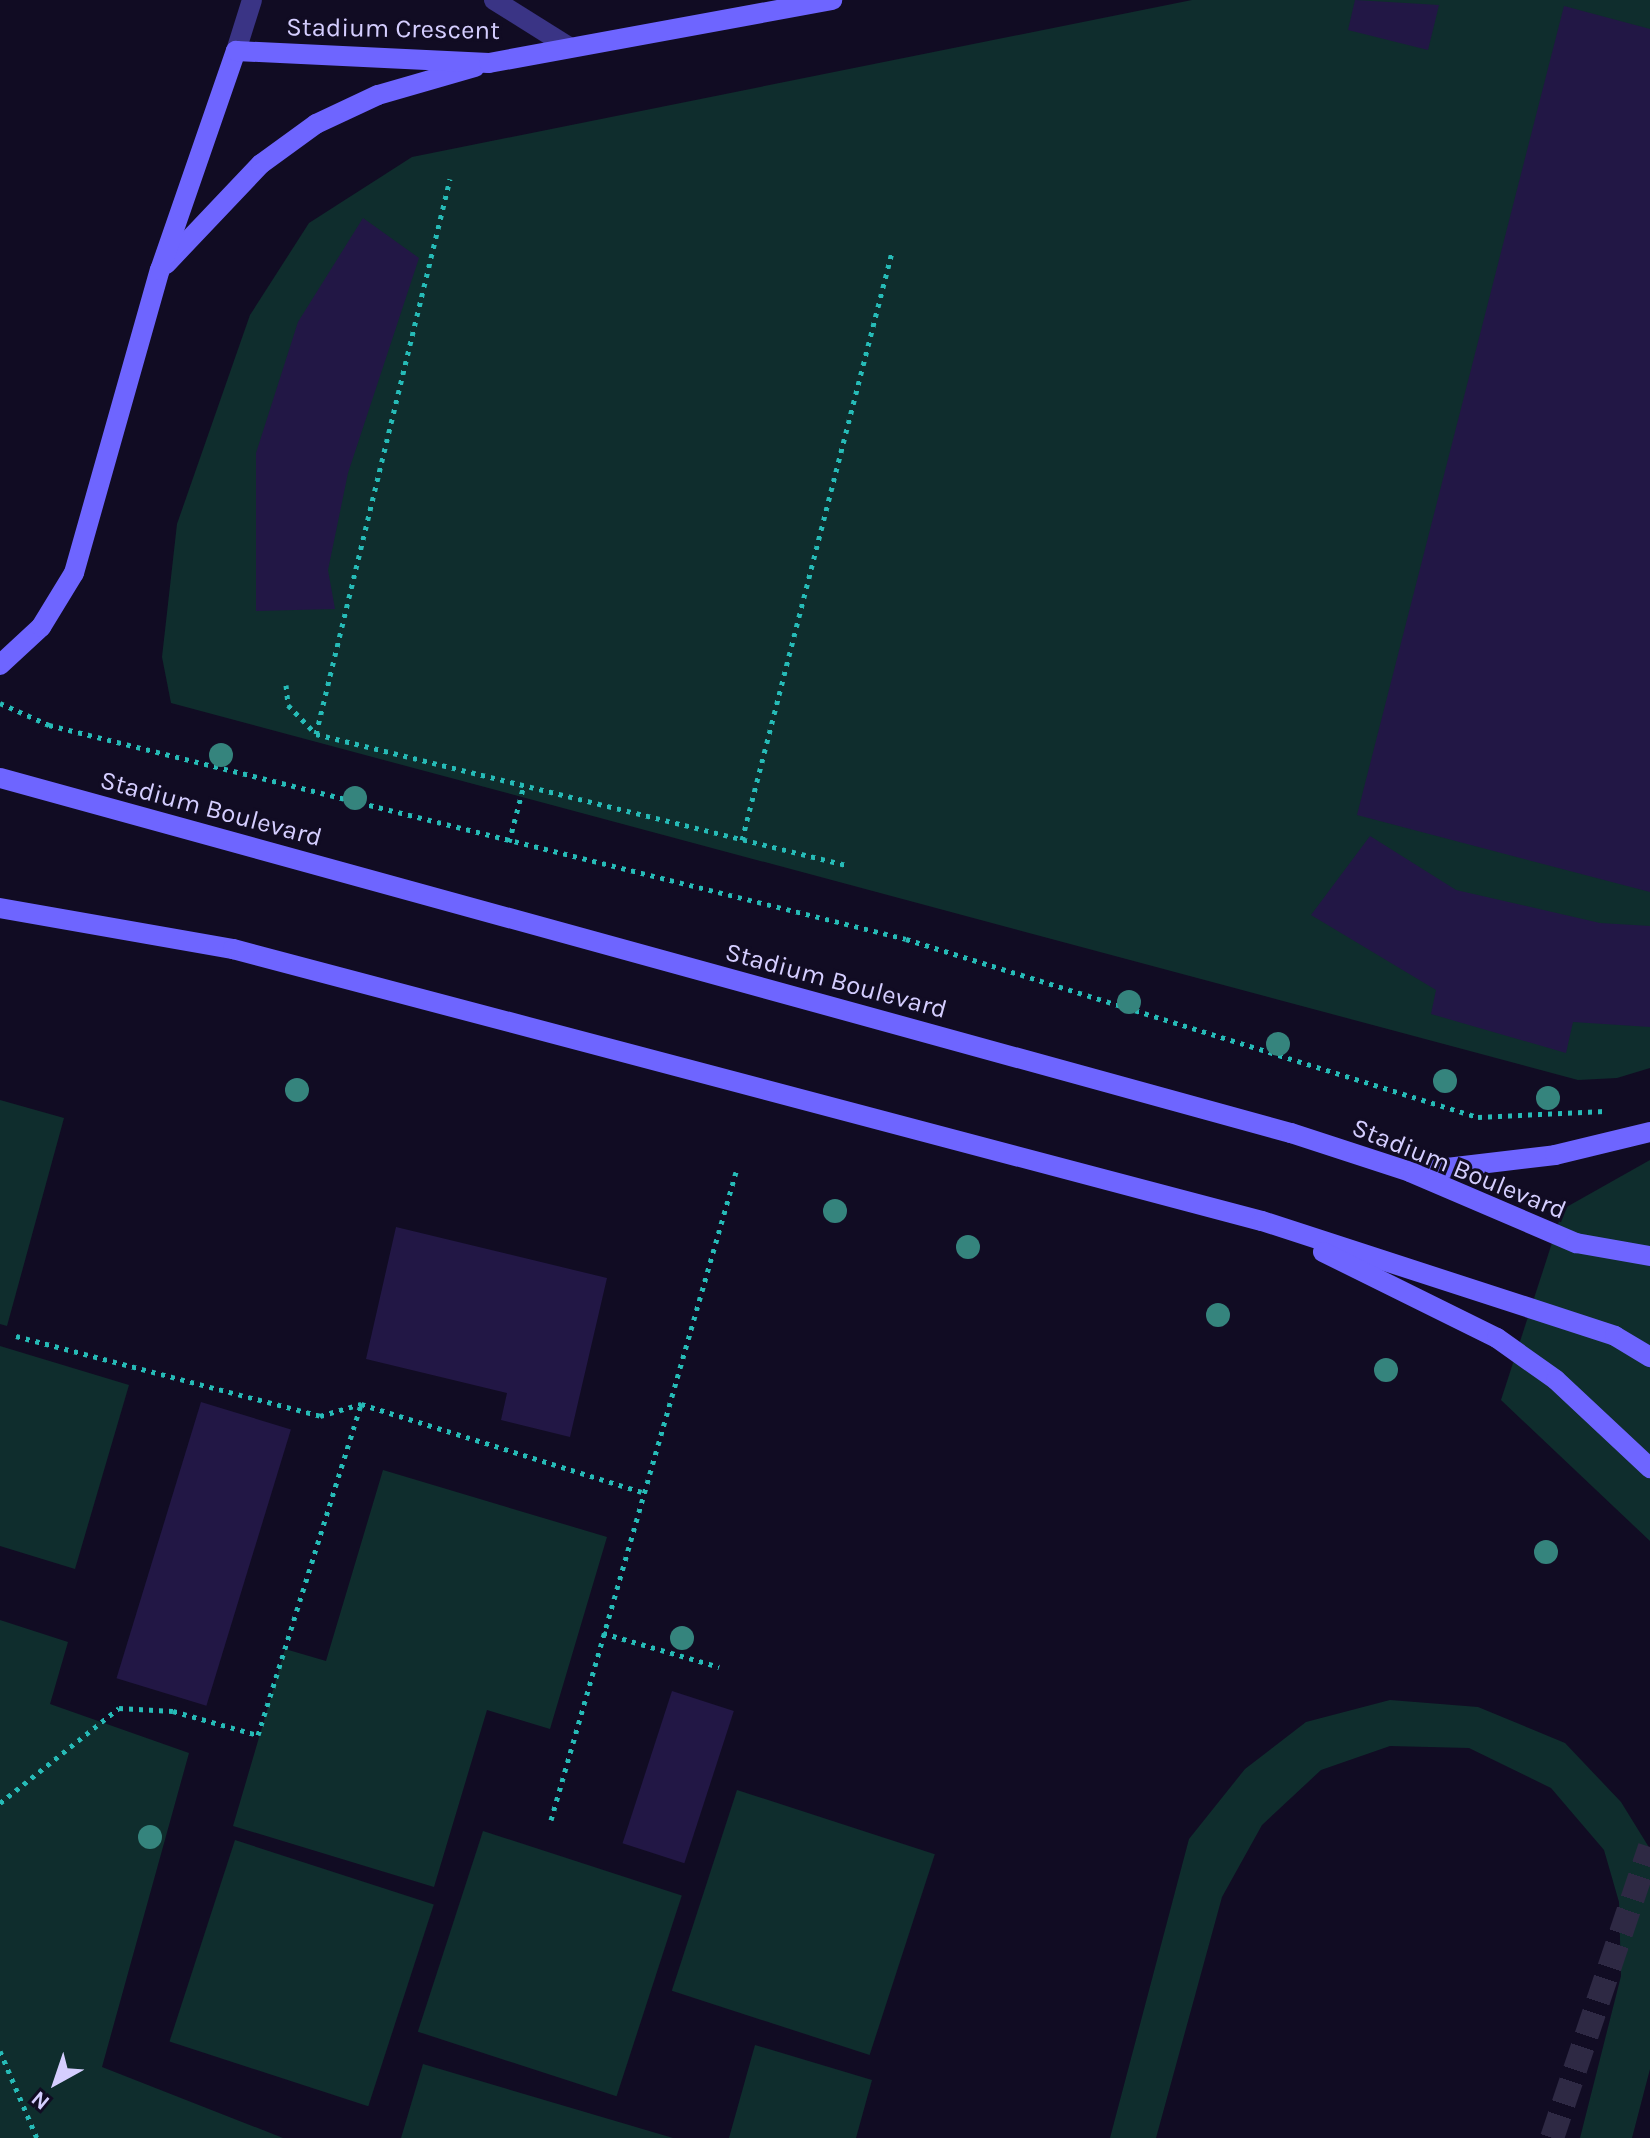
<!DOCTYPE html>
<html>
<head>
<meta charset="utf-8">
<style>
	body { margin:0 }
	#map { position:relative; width:1650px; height:2138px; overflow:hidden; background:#110c23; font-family:Karla,sans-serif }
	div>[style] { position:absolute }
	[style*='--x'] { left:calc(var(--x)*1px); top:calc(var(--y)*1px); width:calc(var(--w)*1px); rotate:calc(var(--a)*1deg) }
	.green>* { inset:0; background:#0f2d2d; transform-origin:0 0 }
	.building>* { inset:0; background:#221745; transform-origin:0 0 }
	.highway-tunnel>* { height:24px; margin-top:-12px; transform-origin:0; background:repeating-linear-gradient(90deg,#2e2944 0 24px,transparent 0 36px) }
	.path>* { height:5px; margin-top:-2.5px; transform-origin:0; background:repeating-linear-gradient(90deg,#26bbb7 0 4px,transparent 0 10px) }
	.street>* { height:20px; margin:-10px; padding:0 10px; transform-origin:10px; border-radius:10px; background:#3a3485 }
	.secondary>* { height:20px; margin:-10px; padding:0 10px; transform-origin:10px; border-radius:10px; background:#6e65ff }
	.trees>* { width:24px; height:24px; margin:-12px; border-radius:50%; background:#35847d }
	span { translate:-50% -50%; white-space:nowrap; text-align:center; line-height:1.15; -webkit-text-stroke:6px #110c23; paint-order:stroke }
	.street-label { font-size:26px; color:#d5ceff }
	.north { position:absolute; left:16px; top:2042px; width:80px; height:80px; -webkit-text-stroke:6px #110c23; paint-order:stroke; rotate:220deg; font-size:22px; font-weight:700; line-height:32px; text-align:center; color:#d5ceff }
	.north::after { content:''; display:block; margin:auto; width:28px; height:36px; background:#d5ceff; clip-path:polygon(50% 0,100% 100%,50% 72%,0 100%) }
</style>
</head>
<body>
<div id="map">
	<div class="green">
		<i style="clip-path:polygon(1192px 0,1650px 0,1650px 1068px,1617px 1078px,1578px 1080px,171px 703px,162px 657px,177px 524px,250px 315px,309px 223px,412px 157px)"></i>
		<i style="clip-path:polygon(0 1100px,64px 1118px,7px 1326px,0 1324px)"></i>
		<i style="clip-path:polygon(1650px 1160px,1650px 1541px,1501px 1400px,1563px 1209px)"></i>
		<i style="clip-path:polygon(0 1346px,129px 1385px,75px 1569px,0 1546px)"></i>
		<i style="clip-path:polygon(383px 1470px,607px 1537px,550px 1729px,487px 1710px,434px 1887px,233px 1826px,285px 1649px,326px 1661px)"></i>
		<i style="clip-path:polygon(0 1620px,68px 1642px,50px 1704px,189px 1753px,102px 2067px,283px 2138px,0 2138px)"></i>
		<i style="clip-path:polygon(1390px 1700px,1478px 1707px,1565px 1743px,1621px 1802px,1650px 1849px,1650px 2069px,1632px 2138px,1580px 2138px,1621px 1976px,1619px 1902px,1604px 1850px,1551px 1788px,1469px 1748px,1390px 1746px,1321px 1770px,1262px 1825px,1222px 1897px,1156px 2138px,1110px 2138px,1189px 1839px,1245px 1769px,1306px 1722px)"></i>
		<i style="left:737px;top:1790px;width:208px;height:211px;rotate:18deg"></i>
		<i style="left:483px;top:1831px;width:209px;height:211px;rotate:18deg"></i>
		<i style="left:235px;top:1840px;width:209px;height:212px;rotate:18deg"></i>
		<i style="clip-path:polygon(755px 2045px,872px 2080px,856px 2138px,729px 2138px)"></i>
		<i style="clip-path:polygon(423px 2064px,673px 2138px,401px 2138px)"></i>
	</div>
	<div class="building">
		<i style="clip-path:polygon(1355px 0,1439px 5px,1428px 50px,1348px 30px)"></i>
		<i style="clip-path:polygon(1564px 6px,1650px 29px,1650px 892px,1357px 815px)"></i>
		<i style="clip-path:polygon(363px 218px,419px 258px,348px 473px,328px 570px,335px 609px,256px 611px,256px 453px,298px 322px)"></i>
		<i style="clip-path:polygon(1370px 836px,1456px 890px,1600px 923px,1650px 926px,1650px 1027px,1573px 1022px,1566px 1053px,1431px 1014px,1436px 990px,1311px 915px)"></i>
		<i style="clip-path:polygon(396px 1227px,607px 1278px,570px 1437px,501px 1420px,507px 1393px,366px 1359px)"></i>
		<i style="left:201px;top:1402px;width:94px;height:289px;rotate:17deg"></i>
		<i style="left:672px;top:1691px;width:65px;height:160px;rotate:18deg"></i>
	</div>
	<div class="highway-tunnel">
		<i style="--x:1552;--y:2138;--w:307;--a:-71.4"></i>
	</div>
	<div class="path">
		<i style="--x:286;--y:685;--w:20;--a:84"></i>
		<i style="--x:288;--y:705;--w:40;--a:46"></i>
		<i style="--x:316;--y:734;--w:546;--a:13.88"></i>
		<i style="--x:0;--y:703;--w:54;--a:24.2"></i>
		<i style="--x:49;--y:725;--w:883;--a:14.02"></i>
		<i style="--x:906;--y:939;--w:599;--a:17.29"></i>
		<i style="--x:1478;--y:1117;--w:127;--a:-2.7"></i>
		<i style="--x:316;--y:734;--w:571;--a:-76.43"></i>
		<i style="--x:742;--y:840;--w:607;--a:-75.69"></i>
		<i style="--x:509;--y:842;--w:59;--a:-75.3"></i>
		<i style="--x:16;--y:1336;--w:314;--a:14.7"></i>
		<i style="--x:320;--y:1416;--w:43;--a:-16.3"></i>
		<i style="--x:361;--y:1404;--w:294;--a:17.4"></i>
		<i style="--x:603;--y:1633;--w:121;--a:16.3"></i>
		<i style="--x:0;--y:1803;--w:152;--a:-38.6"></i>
		<i style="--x:119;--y:1708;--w:54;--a:3.2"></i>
		<i style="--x:173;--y:1711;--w:88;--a:15.8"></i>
		<i style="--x:258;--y:1735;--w:347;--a:-72.7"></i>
		<i style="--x:551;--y:1820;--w:674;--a:-74.07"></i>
		<i style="--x:0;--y:2051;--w:95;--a:67"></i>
	</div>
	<div class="street">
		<i style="--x:494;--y:0;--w:89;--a:32.1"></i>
		<i style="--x:236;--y:51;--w:53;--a:-72.6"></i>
	</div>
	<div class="secondary">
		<i style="--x:166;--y:264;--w:138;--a:-46.5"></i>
		<i style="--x:261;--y:164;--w:68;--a:-36"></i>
		<i style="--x:316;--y:124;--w:68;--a:-25.1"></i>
		<i style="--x:378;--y:95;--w:101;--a:-16.1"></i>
		<i style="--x:0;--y:665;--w:56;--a:-42.8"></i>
		<i style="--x:41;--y:627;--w:63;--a:-58.6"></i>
		<i style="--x:74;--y:573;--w:315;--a:-74.2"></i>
		<i style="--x:160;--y:270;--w:232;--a:-70.9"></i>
		<i style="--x:236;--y:51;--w:253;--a:2.7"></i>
		<i style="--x:489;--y:63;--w:349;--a:-10.4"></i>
		<i style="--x:0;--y:778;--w:1339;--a:15.38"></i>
		<i style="--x:1291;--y:1133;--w:125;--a:18.1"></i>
		<i style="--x:1410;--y:1172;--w:181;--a:23.2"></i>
		<i style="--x:1576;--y:1243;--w:75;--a:10"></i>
		<i style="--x:0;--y:908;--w:237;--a:10"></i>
		<i style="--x:233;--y:949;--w:1064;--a:14.81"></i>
		<i style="--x:1262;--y:1221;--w:371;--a:18"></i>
		<i style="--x:1615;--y:1336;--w:41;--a:31"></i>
		<i style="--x:1413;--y:1172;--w:143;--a:-6.8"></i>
		<i style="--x:1555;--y:1155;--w:98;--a:-13.6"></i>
		<i style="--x:1323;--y:1252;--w:194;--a:26.3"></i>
		<i style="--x:1497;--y:1338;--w:72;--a:35.4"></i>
		<i style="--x:1556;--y:1380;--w:129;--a:43.1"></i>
	</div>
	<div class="trees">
		<i style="left:221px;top:755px"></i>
		<i style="left:355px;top:798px"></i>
		<i style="left:1129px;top:1002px"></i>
		<i style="left:1278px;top:1044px"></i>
		<i style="left:1445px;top:1081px"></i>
		<i style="left:297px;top:1090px"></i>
		<i style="left:1548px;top:1098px"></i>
		<i style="left:835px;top:1211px"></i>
		<i style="left:968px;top:1247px"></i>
		<i style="left:1218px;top:1315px"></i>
		<i style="left:1386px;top:1370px"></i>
		<i style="left:1546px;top:1552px"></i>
		<i style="left:682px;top:1638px"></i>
		<i style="left:150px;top:1837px"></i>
	</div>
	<div class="street-label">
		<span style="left:393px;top:29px;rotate:1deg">Stadium Crescent</span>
		<span style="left:211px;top:809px;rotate:15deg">Stadium Boulevard</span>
		<span style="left:836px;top:981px;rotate:15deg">Stadium Boulevard</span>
		<span style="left:1459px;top:1169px;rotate:22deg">Stadium Boulevard</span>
	</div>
	<div class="north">N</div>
</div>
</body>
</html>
